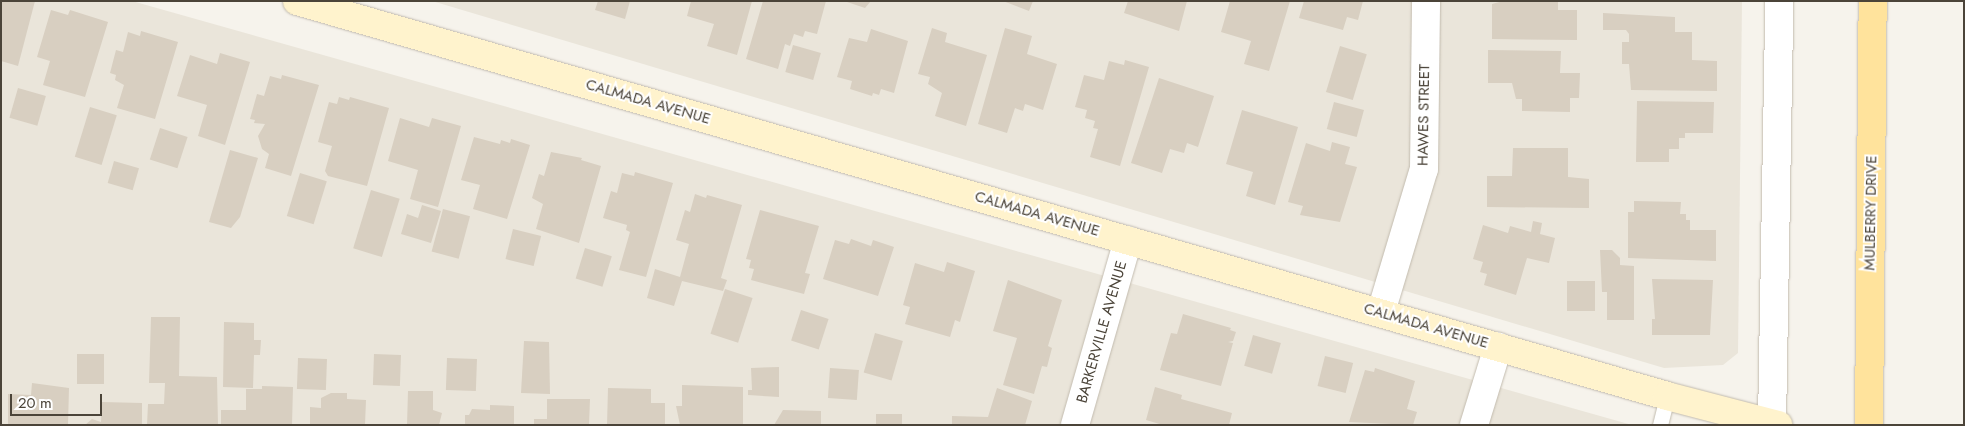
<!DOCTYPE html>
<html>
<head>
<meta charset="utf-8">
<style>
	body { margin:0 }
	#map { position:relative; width:1965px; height:426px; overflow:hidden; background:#f6f3ec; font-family:Jost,sans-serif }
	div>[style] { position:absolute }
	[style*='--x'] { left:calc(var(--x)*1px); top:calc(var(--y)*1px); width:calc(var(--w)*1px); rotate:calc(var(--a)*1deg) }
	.residential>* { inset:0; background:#eae5da }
	.building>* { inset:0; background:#d8cfc1; transform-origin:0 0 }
	.roads { filter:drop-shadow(0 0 1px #c2bbae) drop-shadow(0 0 1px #c2bbae) }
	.lane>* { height:15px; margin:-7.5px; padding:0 7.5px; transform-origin:7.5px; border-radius:7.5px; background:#fff }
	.street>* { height:28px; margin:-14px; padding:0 14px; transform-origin:14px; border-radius:14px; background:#fff }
	.secondary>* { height:28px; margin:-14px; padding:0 14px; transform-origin:14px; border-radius:14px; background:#fff3cd }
	.primary>* { height:28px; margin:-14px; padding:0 14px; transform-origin:14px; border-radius:14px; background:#ffe39c }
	span { translate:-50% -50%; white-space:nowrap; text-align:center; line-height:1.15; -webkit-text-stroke:4px #fff; paint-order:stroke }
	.street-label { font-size:15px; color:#4b4439 }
	.frame { position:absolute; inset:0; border:2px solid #4b4439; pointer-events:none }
	.scale { position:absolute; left:10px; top:394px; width:92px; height:22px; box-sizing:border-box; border:2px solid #4b4439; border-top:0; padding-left:6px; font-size:15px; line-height:18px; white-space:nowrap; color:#4b4439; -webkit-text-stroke:4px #fff; paint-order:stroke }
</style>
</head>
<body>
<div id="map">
	<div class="residential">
		<i style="clip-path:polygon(1px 1px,132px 1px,1632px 425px,1px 425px)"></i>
		<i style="clip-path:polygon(432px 1px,1742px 1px,1738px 353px,1723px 365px,1664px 368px)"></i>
	</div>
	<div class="building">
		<i style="clip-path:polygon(1px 1px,35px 1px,18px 66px,1px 61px)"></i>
		<i style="clip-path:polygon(598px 1px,630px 1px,625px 19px,595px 10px)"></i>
		<i style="clip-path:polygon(691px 1px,752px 1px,737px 55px,707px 46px,714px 24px,687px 16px)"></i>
		<i style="clip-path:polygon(763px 1px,826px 1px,817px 34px,805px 31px,803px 37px,794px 34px,790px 46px,785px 44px,778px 69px,746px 59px)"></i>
		<i style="clip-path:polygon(844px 1px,871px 1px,865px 8px)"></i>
		<i style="clip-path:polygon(1003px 1px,1033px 1px,1029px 11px)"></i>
		<i style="clip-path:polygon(1128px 1px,1187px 1px,1179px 31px,1124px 13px)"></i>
		<i style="clip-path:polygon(1230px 1px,1290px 1px,1269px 71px,1244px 64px,1251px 41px,1221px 32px)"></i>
		<i style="clip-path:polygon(1304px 1px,1363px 1px,1358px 20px,1347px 17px,1343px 30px,1299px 18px)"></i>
		<i style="clip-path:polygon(1503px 1px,1558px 1px,1558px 10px,1577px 10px,1577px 40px,1492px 39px,1492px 4px)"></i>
		<i style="clip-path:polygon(51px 10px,68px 15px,70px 10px,108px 22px,85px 97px,43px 85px,50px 61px,37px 57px)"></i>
		<i style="clip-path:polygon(1603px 13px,1675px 17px,1675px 32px,1692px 32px,1692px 60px,1717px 61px,1717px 91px,1631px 90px,1629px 64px,1622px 64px,1622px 42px,1629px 42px,1629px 34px,1626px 30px,1603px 30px)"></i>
		<i style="clip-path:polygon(932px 28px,947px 33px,945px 42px,987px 55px,966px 126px,935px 116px,942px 93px,928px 84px,930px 77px,918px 74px)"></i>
		<i style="clip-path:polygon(1005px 28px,1032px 36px,1027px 54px,1057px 64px,1043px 110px,1025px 104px,1023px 111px,1015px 108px,1007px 133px,978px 124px)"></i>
		<i style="clip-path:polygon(871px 29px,908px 41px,894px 93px,881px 89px,879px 95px,873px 93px,872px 96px,850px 89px,852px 81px,837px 77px,849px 38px,867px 42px)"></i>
		<i style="clip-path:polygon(141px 31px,178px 42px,155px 119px,117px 108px,124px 85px,115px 80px,116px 75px,110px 73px,116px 50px,123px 52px,128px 32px,140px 36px)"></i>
		<i style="left:793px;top:45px;width:29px;height:28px;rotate:16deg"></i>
		<i style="left:1340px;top:46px;width:28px;height:48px;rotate:17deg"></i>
		<i style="clip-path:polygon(1488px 50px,1561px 51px,1560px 73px,1580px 73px,1579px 98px,1570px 98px,1570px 112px,1522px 111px,1522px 99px,1516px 99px,1512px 83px,1488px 83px)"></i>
		<i style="clip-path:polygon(220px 53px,250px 62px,225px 145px,198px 136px,207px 105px,177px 96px,190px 55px,217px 64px)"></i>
		<i style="clip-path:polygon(1125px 60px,1149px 67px,1120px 166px,1090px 157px,1098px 129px,1093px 128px,1095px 121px,1085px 118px,1087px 110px,1075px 107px,1084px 75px,1104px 80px,1109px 61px,1124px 65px)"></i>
		<i style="clip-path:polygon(282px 75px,319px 85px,291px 176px,265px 168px,269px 154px,262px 149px,258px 136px,265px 124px,254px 123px,255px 120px,250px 119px,257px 94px,264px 96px,270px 76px,281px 79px)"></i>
		<i style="clip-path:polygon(1159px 78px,1214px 96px,1198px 147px,1187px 143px,1184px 153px,1170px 149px,1162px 173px,1131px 163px)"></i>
		<i style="left:18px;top:88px;width:29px;height:31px;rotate:16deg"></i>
		<i style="clip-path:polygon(339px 97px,349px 100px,350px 97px,389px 108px,367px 186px,328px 176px,325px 171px,332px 146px,318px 142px,329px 102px,337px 104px)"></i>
		<i style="clip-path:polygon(1637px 101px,1714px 102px,1713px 133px,1685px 133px,1685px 138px,1679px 138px,1679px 149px,1669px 149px,1669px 162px,1636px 162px)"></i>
		<i style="left:1334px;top:102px;width:31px;height:28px;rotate:15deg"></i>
		<i style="left:90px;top:107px;width:28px;height:52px;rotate:17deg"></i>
		<i style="clip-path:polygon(1242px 110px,1298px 127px,1275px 205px,1246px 196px,1253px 172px,1226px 164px)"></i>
		<i style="clip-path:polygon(400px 118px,429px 127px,432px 118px,461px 126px,438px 207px,410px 199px,418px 170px,388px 161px)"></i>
		<i style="left:160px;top:128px;width:29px;height:33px;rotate:18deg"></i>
		<i style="clip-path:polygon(474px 137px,500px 144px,501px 140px,510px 143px,511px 139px,530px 145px,507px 219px,473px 209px,480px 185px,461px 180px)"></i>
		<i style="clip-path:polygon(1332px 142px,1350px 147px,1345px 164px,1357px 167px,1340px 222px,1300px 215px,1303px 206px,1288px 202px,1306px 143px,1330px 151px)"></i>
		<i style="clip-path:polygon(1513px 148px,1568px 148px,1568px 177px,1589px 179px,1589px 208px,1487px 207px,1487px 176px,1512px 176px)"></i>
		<i style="clip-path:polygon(230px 150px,258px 158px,240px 217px,231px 228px,209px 222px)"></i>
		<i style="clip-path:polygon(551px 152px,582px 158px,581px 160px,601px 166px,579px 243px,536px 229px,543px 204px,532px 198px,539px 174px,544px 176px)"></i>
		<i style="left:114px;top:161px;width:26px;height:23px;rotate:16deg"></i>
		<i style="clip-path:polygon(635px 172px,673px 183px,646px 277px,619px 270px,630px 232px,626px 230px,627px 225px,603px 218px,611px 191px,617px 193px,622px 173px,634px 176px)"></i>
		<i style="left:300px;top:173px;width:28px;height:45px;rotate:17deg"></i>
		<i style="left:371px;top:190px;width:30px;height:61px;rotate:17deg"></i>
		<i style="clip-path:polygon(695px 194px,706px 198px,707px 195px,742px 205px,721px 278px,727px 280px,723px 291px,682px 281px,674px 306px,647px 298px,655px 269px,680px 277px,689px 244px,676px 240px,685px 210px,690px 212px)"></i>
		<i style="clip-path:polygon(1634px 201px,1681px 202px,1680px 214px,1686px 214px,1686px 220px,1690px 220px,1690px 230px,1716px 230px,1716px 261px,1628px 258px,1628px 212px,1634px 212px)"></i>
		<i style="clip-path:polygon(422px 205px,441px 211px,431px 243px,401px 234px,407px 214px,418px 218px)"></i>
		<i style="left:443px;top:209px;width:28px;height:44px;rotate:15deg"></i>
		<i style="clip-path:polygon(760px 210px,819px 226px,805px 273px,810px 274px,804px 294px,751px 280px,754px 269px,749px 268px,751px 260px,746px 259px)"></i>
		<i style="clip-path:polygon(1533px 221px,1542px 223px,1540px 234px,1555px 238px,1549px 263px,1527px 258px,1516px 295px,1484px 285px,1487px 274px,1480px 272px,1483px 262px,1473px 259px,1483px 225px,1508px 233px,1510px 226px,1531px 232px)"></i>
		<i style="left:513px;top:229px;width:29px;height:31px;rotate:14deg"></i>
		<i style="clip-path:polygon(851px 239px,871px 246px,873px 240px,894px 247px,878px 296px,823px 279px,835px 240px,849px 244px)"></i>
		<i style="left:585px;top:248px;width:28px;height:32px;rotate:17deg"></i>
		<i style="clip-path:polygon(1600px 250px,1612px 250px,1620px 258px,1620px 265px,1634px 266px,1634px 320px,1607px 320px,1607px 292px,1602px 292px)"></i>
		<i style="clip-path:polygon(947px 262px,975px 271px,960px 322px,955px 320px,950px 337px,905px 324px,910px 307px,903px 305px,915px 263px,944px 272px)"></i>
		<i style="clip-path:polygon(1652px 279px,1713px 280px,1710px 335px,1652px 335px,1652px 319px,1655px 319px)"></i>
		<i style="clip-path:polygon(1008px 280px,1062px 300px,1048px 346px,1052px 348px,1047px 367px,1042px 366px,1034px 394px,1003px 385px,1017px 338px,993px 331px)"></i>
		<i style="left:1567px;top:281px;width:28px;height:30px"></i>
		<i style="left:725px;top:289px;width:29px;height:47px;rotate:18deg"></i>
		<i style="left:801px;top:310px;width:29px;height:32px;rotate:18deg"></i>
		<i style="clip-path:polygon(1183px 314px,1231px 328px,1230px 330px,1236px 332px,1233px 341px,1228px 342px,1233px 343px,1221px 386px,1160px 370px,1171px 333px,1177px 334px)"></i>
		<i style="clip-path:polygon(151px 317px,180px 317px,179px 376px,217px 377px,218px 425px,147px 425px,148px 404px,164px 404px,165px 383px,149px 383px)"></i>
		<i style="clip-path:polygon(224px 322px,254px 323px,254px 340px,261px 340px,260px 355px,254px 355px,253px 388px,223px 387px)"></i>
		<i style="left:875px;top:333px;width:29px;height:41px;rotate:16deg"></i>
		<i style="left:1253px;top:335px;width:29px;height:32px;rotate:16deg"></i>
		<i style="clip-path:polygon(524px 341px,549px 342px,550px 394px,521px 393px)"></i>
		<i style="left:77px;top:354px;width:27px;height:30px"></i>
		<i style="left:374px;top:354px;width:27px;height:31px;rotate:2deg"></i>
		<i style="left:1325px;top:356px;width:29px;height:31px;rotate:14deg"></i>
		<i style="left:298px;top:358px;width:29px;height:31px;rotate:2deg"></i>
		<i style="left:447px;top:358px;width:30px;height:32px;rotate:2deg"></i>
		<i style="clip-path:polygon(779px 367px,779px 397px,748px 395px,748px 390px,752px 390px,751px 368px)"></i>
		<i style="left:830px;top:368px;width:29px;height:30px;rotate:4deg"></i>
		<i style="clip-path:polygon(1375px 368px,1415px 381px,1407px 409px,1417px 412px,1413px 425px,1349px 422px,1365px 370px,1374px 372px)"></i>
		<i style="clip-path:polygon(32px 383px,69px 388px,68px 425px,8px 425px,8px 394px,31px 395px)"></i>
		<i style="clip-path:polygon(682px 385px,743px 387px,743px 425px,680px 425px,676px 406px,682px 406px)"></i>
		<i style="clip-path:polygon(262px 386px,293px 387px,292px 425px,221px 425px,221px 410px,246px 410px,246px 389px,262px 389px)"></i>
		<i style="clip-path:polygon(1155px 387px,1182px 395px,1181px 399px,1232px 413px,1229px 425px,1163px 425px,1146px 420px)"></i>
		<i style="clip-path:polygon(608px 388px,651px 389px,651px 403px,665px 403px,665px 425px,607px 425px)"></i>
		<i style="clip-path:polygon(997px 388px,1032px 401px,1025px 425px,952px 425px,952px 416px,988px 417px)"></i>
		<i style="clip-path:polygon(408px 391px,433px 391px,433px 410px,442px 413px,439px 425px,407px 425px)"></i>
		<i style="clip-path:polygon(331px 393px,347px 393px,347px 399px,366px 400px,365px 425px,310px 425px,310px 407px,321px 408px,321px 398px)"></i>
		<i style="clip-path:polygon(547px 399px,590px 399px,589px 425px,534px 425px,534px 419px,547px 419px)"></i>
		<i style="clip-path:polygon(102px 402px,142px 403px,142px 425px,85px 425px,92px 419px,101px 422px)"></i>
		<i style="clip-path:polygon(490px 405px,514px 406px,514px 425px,465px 425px,465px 415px,469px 415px,472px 409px,490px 410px)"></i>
		<i style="clip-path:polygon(783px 410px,821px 411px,821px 425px,774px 425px)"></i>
		<i style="left:876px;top:414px;width:26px;height:11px"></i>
	</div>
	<div class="roads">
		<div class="lane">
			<i style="--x:1660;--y:425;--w:30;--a:-76"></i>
		</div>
		<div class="street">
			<i style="--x:1381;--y:312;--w:149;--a:-73.3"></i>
			<i style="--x:1424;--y:169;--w:168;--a:-89.3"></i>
			<i style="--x:1772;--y:423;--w:422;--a:-89"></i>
			<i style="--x:1075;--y:425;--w:192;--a:-74"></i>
			<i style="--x:1474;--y:425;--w:82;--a:-72.9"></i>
		</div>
		<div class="secondary">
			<i style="--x:297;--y:1;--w:1426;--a:16.08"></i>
			<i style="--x:1667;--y:396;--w:115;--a:14.6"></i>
		</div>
		<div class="primary">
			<i style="--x:1869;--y:425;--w:424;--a:-89.5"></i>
		</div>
	</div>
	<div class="street-label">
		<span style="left:648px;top:102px;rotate:16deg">CALMADA AVENUE</span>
		<span style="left:1424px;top:115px;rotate:-89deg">HAWES STREET</span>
		<span style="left:1871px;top:213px;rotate:-89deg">MULBERRY DRIVE</span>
		<span style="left:1037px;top:214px;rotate:16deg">CALMADA AVENUE</span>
		<span style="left:1426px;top:326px;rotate:16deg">CALMADA AVENUE</span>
		<span style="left:1102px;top:332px;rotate:-74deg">BARKERVILLE AVENUE</span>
	</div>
	<div class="frame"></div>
	<div class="scale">20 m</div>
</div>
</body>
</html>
